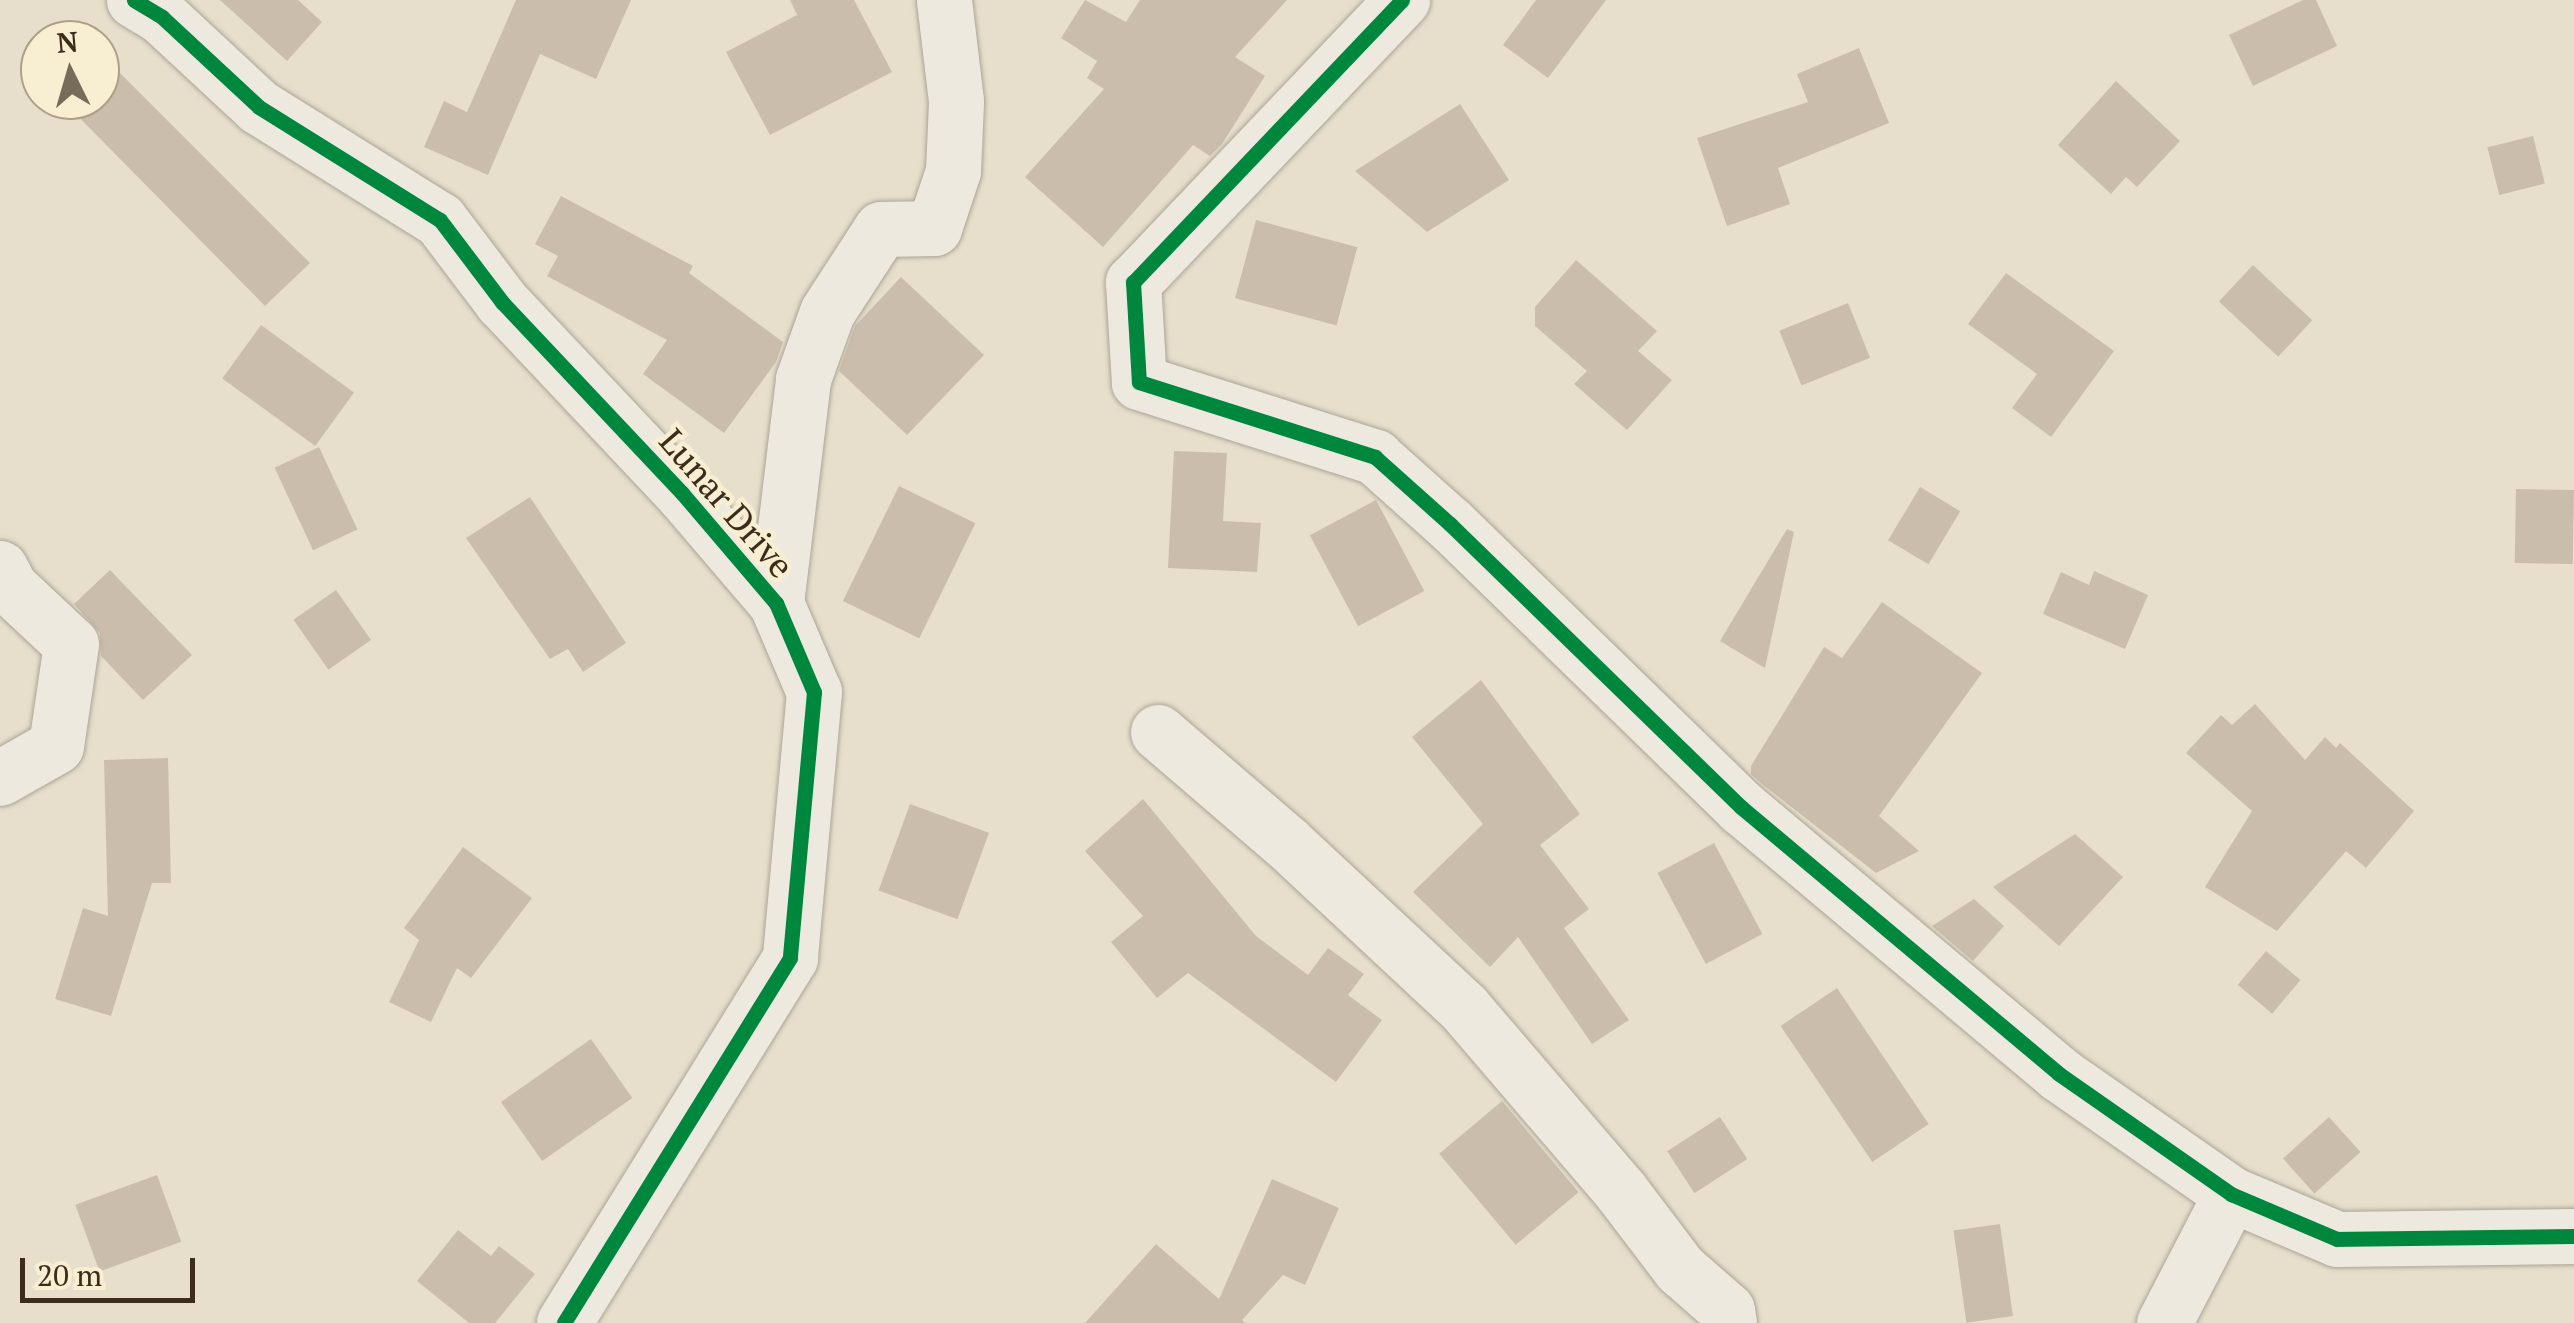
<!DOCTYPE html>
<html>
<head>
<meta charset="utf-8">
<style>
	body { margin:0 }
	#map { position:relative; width:2574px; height:1323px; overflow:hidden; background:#e7dfcc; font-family:"PT Serif",serif }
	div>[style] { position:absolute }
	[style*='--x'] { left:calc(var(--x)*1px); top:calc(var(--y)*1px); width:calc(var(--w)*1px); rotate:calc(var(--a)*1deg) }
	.building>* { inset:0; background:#cbbdac; transform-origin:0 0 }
	.roads { filter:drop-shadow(0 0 2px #aca496) drop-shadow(0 0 2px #aca496) }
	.minor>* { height:55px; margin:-27.5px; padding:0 27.5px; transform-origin:27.5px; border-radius:27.5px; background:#eee9df }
	.cycleway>* { height:15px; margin:-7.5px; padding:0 7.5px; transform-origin:7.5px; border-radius:7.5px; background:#00873e }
	span { translate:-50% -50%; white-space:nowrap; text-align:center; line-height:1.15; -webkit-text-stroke:9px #f8eed1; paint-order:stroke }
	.street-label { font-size:35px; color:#3b2c1c }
	.north { position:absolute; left:20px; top:20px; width:100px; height:100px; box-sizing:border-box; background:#f8eed1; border:2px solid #aca089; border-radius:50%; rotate:355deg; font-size:28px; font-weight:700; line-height:40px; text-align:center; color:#3b2c1c }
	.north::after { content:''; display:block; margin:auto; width:35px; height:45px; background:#776b5a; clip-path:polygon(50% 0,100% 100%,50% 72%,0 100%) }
	.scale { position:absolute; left:20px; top:1258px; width:175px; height:45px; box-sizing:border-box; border:5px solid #3b2c1c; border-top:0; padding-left:12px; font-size:30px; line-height:35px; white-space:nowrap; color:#3b2c1c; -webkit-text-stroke:8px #f8eed1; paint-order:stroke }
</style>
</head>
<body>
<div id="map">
	<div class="building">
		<i style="clip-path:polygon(220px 0,298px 0,322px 22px,287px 61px)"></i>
		<i style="clip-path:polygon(516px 0,631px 0,596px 79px,540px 54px,488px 175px,424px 147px,444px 101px,467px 112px)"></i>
		<i style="clip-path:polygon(790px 0,854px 0,892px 72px,770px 135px,726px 52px,797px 15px)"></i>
		<i style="clip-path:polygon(1085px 0,1126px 22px,1140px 0,1287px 0,1235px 57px,1265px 76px,1222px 144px,1210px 156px,1193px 145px,1103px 247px,1025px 177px,1104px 89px,1087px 78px,1097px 61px,1061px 38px)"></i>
		<i style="clip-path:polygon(1536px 0,1606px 0,1548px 78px,1503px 45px)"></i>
		<i style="clip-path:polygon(2303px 0,2316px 0,2337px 46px,2253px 86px,2229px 35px)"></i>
		<i style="clip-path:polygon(1859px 48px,1889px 123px,1778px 168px,1790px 204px,1727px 226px,1697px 138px,1808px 102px,1797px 74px)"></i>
		<i style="clip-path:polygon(100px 53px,310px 263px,265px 306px,62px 100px,100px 100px)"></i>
		<i style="clip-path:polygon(2116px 81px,2180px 141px,2137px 187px,2126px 177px,2111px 194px,2058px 145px)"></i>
		<i style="clip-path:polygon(1460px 104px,1509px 180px,1427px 232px,1355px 171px)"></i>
		<i style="left:2533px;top:136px;width:49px;height:47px;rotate:76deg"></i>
		<i style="clip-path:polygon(561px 196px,693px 266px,689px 273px,783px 342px,776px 362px,724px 433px,643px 374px,667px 340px,547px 276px,558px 256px,535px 244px)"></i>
		<i style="left:1256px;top:220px;width:105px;height:81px;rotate:15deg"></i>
		<i style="clip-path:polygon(1576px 260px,1657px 331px,1638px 351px,1672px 380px,1627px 430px,1574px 384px,1587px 371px,1535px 326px,1535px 307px)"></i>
		<i style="left:2253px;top:265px;width:81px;height:50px;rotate:43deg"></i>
		<i style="clip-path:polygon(2006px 273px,2114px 351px,2051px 437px,2012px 408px,2037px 374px,1968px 324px)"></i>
		<i style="clip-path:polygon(901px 277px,984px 355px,907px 435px,839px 371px,855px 326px)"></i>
		<i style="left:1848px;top:303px;width:59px;height:74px;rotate:68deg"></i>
		<i style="left:261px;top:325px;width:115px;height:66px;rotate:36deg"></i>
		<i style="left:319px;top:447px;width:91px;height:49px;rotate:65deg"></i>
		<i style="clip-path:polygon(1174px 451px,1227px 453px,1223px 521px,1261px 523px,1257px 572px,1168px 568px)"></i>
		<i style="left:899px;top:486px;width:85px;height:128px;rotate:26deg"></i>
		<i style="left:1920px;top:487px;width:47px;height:62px;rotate:31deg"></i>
		<i style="left:2516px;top:489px;width:58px;height:74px;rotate:1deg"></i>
		<i style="clip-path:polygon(530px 497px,626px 643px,583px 672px,568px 649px,550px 659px,466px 538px)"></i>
		<i style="left:1376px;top:500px;width:103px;height:75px;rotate:62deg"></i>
		<i style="clip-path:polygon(1787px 529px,1794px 532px,1765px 668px,1720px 641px)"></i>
		<i style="clip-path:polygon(110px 570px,192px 655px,143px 700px,101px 656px,100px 633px,74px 604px)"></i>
		<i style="clip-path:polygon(2094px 571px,2148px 595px,2125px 649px,2043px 614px,2061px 572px,2089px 585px)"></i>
		<i style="left:336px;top:590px;width:61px;height:52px;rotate:55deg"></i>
		<i style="clip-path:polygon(1882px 602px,1982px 673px,1879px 816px,1919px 851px,1876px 873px,1762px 784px,1751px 774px,1751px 766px,1824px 647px,1842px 658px)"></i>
		<i style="clip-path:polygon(1481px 680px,1580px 814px,1540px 845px,1589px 909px,1564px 928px,1629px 1020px,1592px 1044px,1518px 937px,1490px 967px,1413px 892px,1483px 824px,1412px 737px)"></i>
		<i style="clip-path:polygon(2255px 704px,2305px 760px,2325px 737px,2336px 748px,2340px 743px,2414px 811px,2366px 868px,2346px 851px,2277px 931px,2205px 887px,2252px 811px,2186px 753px,2221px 715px,2232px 725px)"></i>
		<i style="clip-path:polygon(168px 758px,171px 883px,152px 883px,111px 1016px,55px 999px,83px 908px,108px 916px,104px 760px)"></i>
		<i style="clip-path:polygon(1143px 799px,1256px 936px,1308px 975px,1328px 948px,1364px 974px,1348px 995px,1382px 1020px,1336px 1082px,1188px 973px,1157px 998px,1111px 942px,1143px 916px,1085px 851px)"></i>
		<i style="left:910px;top:804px;width:84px;height:92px;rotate:20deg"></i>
		<i style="clip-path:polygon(2075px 834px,2123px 877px,2059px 946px,1993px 887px)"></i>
		<i style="left:1714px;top:843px;width:103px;height:64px;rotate:62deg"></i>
		<i style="clip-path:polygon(463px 847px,532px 898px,471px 978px,457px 968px,431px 1022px,389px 1002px,419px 940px,404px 928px)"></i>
		<i style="clip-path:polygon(1974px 899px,2004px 926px,1973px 961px,1932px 926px)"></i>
		<i style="left:2266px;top:951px;width:45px;height:44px;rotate:40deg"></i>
		<i style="left:1837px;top:988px;width:164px;height:68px;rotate:56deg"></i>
		<i style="left:591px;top:1039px;width:72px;height:110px;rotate:55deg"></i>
		<i style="left:1502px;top:1101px;width:119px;height:82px;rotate:50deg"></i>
		<i style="left:1720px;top:1117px;width:50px;height:63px;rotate:57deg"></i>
		<i style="left:2329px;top:1117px;width:47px;height:62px;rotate:48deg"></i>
		<i style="left:157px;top:1175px;width:71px;height:87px;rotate:70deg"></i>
		<i style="clip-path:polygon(1272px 1179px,1339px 1208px,1305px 1285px,1283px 1275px,1242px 1320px,1245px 1323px,1085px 1323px,1156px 1244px,1219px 1299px)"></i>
		<i style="left:2000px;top:1224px;width:93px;height:47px;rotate:82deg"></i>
		<i style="clip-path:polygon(458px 1230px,491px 1256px,499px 1246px,535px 1274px,495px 1323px,469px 1323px,417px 1281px)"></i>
	</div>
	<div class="roads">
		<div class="minor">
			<i style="--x:134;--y:0;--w:33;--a:31"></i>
			<i style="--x:162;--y:17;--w:132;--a:42.9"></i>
			<i style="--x:259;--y:107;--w:213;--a:32"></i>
			<i style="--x:440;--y:220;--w:103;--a:52.9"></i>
			<i style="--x:502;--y:302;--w:262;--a:46.7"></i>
			<i style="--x:682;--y:493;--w:145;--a:49.5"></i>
			<i style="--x:776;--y:603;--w:97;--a:66.9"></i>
			<i style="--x:814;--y:692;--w:267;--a:95.2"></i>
			<i style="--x:790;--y:958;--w:429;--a:121.8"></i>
			<i style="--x:1402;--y:0;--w:390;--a:133.6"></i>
			<i style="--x:1133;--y:282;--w:100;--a:86.6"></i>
			<i style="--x:1139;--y:382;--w:248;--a:17.6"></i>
			<i style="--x:1375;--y:457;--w:101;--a:41.8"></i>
			<i style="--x:1450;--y:524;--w:406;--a:44.2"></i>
			<i style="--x:1741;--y:807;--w:415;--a:40"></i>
			<i style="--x:2059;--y:1074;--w:210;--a:34.9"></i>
			<i style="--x:2231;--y:1194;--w:115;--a:23"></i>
			<i style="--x:2337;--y:1239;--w:237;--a:-0.7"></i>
			<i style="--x:0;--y:568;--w:21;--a:62"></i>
			<i style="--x:10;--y:587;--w:83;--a:43.1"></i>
			<i style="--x:71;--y:644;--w:103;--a:98.4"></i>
			<i style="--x:56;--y:746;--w:64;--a:150.3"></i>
			<i style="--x:776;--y:603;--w:226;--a:-83.1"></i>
			<i style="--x:803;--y:379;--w:71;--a:-70.3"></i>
			<i style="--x:827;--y:312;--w:99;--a:-57"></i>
			<i style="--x:881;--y:229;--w:53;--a:-1.1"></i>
			<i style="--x:934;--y:228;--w:60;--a:-71.6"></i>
			<i style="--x:953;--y:171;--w:70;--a:-87.5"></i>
			<i style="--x:956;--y:101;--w:102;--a:-96.8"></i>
			<i style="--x:1158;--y:732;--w:169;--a:40.7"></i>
			<i style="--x:1286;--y:842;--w:243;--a:43"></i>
			<i style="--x:1464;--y:1008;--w:240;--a:49.4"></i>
			<i style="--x:1620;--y:1190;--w:99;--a:52.8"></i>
			<i style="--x:1680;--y:1269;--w:62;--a:41.1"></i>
			<i style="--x:1727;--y:1310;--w:13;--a:81"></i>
			<i style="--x:2164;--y:1323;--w:145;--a:-62.6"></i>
		</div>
	</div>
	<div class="cycleway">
		<i style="--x:134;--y:0;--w:33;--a:31"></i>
		<i style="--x:162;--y:17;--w:132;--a:42.9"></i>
		<i style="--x:259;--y:107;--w:213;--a:32"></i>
		<i style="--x:440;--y:220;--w:103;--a:52.9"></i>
		<i style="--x:502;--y:302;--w:262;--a:46.7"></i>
		<i style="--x:682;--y:493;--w:145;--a:49.5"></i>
		<i style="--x:776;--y:603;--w:97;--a:66.9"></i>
		<i style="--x:814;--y:692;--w:267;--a:95.2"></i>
		<i style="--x:790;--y:958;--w:429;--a:121.8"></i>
		<i style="--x:1402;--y:0;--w:390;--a:133.6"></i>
		<i style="--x:1133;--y:282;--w:100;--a:86.6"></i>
		<i style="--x:1139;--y:382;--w:248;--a:17.6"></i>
		<i style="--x:1375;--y:457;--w:101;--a:41.8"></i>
		<i style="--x:1450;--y:524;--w:406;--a:44.2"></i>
		<i style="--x:1741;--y:807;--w:415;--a:40"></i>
		<i style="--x:2059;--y:1074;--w:210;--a:34.9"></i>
		<i style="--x:2231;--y:1194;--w:115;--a:23"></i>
		<i style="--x:2337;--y:1239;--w:237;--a:-0.7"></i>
	</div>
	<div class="street-label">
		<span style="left:727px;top:503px;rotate:49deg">Lunar Drive</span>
	</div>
	<div class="north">N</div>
	<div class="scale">20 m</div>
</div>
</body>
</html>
